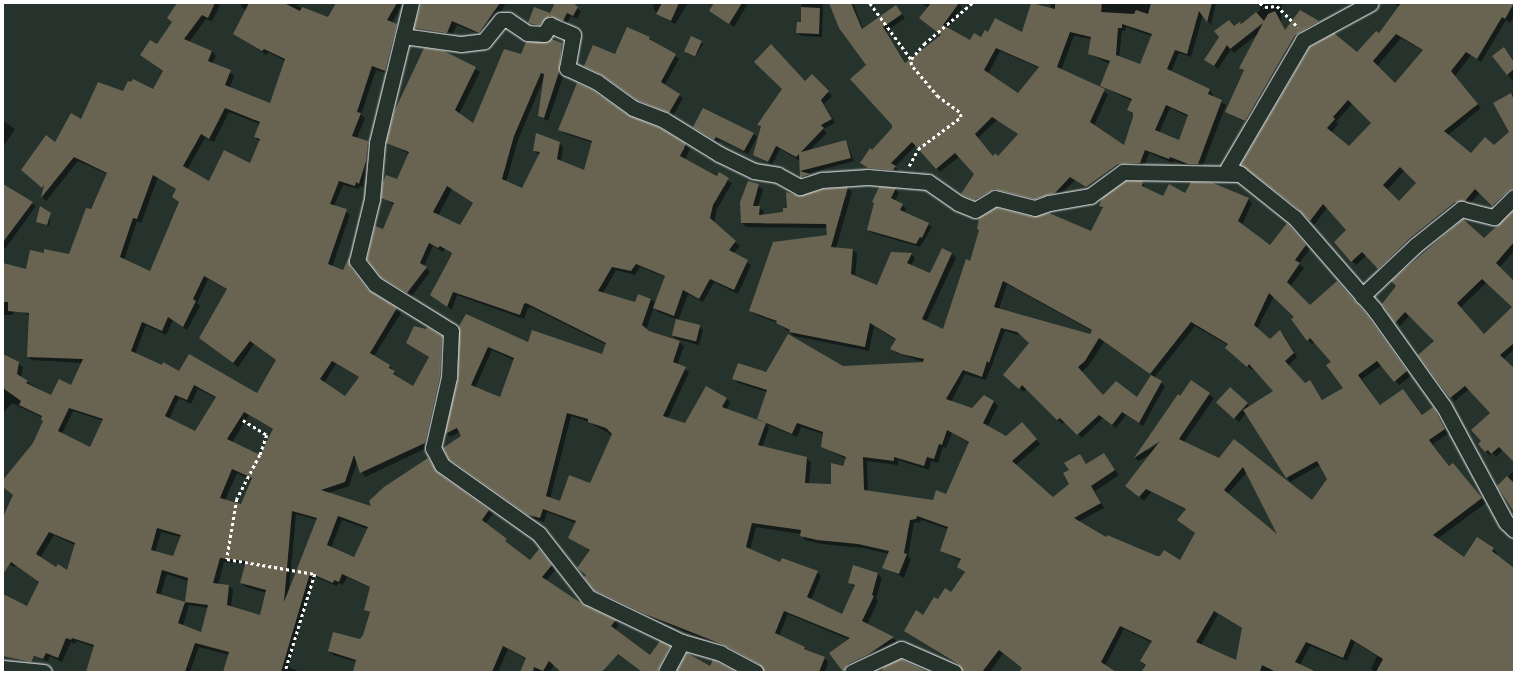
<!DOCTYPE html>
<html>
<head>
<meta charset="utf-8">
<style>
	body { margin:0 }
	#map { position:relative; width:1517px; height:675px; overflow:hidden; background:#26332d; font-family:"Playpen Sans",sans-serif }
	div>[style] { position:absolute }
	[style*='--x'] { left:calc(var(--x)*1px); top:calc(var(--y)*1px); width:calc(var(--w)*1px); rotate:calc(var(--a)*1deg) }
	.shadow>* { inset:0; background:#0007 }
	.building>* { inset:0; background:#686451; transform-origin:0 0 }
	.path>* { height:2.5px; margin-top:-1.25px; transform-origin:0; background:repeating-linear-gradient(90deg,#fff 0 3px,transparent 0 6px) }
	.roads { filter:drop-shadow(0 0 1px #fff) drop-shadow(0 0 1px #fff) }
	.minor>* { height:15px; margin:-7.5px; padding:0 7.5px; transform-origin:7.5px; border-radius:7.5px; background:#26332d }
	span { translate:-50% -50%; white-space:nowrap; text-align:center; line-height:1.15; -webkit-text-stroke:3px #26332d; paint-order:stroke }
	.frame { position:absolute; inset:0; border:4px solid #fff; pointer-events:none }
</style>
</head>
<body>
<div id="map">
	<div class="shadow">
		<i style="clip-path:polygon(evenodd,179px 3px,216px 3px,220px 6px,212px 21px,206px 19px,189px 42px,212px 51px,216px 56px,212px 64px,234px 75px,230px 88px,271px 104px,285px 61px,268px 52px,267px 55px,234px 34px,246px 11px,241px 6px,242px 3px,299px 3px,297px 6px,329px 18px,338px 3px,403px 3px,392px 23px,400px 29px,389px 74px,376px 70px,361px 115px,365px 118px,357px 138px,372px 146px,370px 165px,363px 187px,360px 186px,359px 189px,343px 185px,334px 206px,350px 214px,332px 267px,344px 271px,349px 259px,352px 262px,354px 272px,369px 292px,401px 313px,374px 356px,390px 366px,397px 378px,413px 388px,430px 358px,407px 342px,441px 337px,445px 341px,444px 380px,429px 447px,365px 477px,357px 462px,349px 486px,328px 493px,372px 508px,428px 460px,439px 475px,493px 514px,485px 524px,509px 545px,530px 562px,543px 554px,555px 570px,546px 581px,584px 606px,615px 621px,619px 625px,615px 630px,650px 656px,669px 647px,673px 651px,662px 672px,642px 672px,583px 629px,573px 642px,607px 672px,562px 672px,554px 664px,550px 672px,521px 672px,526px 659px,508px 649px,498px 672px,354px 672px,357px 662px,333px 655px,329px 651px,361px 640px,364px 636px,371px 614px,365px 609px,371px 588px,347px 577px,343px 585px,338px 583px,337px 586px,314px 576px,288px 667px,301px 672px,224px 672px,229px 655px,199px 647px,190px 672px,89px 672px,94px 647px,76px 641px,75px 644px,71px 642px,62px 662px,50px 656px,48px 661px,3px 647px,3px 595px,28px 607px,40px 583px,16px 565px,14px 567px,3px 560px,3px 519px,14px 495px,3px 487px,3px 483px,34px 444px,44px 422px,43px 418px,12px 403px,3px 413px,3px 355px,23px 367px,21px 378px,52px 397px,72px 386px,82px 363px,32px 360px,28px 356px,30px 316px,21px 311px,24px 297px,12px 315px,3px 315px,3px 264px,27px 270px,44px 254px,69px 255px,107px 174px,78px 161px,46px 201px,42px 197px,44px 189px,26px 174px,81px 120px,123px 93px,153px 90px,163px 72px,141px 55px,157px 45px,173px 22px,179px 3px,229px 112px,260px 124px,255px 137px,260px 142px,250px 164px,209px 183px,187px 170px,205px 138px,214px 142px,229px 112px,179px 3px,158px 178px,177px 190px,173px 197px,180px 203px,150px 273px,124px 260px,137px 221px,141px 223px,158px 178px,179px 3px,208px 279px,228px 290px,200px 338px,238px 367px,254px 344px,277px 361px,258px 394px,179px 373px,135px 354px,146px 325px,166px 335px,173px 320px,187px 330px,200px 306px,197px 303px,208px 279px,179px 3px,336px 364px,360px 378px,345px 398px,324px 383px,336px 364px,179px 3px,198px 389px,216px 398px,195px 432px,169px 419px,179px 398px,191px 404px,198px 389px,179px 3px,73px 411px,104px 421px,90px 449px,62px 434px,73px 411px,179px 3px,249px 415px,274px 430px,260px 456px,232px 443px,249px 415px,179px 3px,237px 473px,252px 480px,241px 505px,225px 500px,237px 473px,179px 3px,296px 514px,317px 520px,289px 590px,296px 514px,179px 3px,342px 520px,368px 529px,355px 558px,331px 548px,342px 520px,179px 3px,161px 532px,181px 537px,174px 558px,155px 552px,161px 532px,179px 3px,54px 535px,75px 545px,67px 571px,56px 569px,40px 558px,54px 535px,179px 3px,224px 562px,246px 564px,241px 583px,246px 587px,267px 593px,261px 616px,231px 607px,233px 590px,229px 586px,218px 585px,224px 562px,179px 3px,167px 574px,188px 581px,186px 604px,160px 596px,167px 574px,179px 3px,189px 605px,208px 608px,202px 633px,183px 626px,189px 605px)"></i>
		<i style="clip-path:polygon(422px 3px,506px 3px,498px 18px,484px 36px,457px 25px,451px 37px,419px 32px,415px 28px)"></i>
		<i style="clip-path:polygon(550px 3px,569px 3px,581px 11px,577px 19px,571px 16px,567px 24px,554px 19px,543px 28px,532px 26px,529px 22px,550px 14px,555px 6px)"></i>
		<i style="clip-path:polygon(655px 3px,688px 3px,675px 24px,657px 14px,653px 7px)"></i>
		<i style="clip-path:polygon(715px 3px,745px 3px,747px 5px,734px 27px,710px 11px)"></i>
		<i style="clip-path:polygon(802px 3px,823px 3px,822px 37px,801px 36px,797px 32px,801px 23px)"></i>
		<i style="clip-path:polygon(evenodd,830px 3px,853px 3px,863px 29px,900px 11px,905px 18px,886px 32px,906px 64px,942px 36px,928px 8px,921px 3px,959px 3px,962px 8px,948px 28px,970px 41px,988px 33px,1023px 34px,1050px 9px,1052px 3px,1216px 3px,1211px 25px,1203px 15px,1191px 57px,1179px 53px,1171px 72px,1209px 90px,1213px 94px,1212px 97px,1226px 105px,1202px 168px,1193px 168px,1174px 161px,1173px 163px,1149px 153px,1144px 167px,1091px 191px,1075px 180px,1059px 196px,1039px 202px,979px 203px,962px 194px,976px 173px,959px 157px,940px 172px,916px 145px,895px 167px,899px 171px,897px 174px,872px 172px,861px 163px,893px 129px,893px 125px,867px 65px,830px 3px,1126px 27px,1152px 36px,1140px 65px,1119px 57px,1122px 31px,1125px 31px,1126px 27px,830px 3px,1074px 36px,1092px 39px,1089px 54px,1110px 64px,1101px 86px,1132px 101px,1128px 110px,1134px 115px,1125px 146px,1094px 126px,1108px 94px,1061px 70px,1074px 36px,830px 3px,1000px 51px,1039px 68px,1018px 94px,988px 74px,1000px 51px,830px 3px,1170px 108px,1189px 117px,1180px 141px,1159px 133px,1170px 108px,830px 3px,997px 120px,1018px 134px,998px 158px,994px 157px,978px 138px,997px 120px)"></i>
		<i style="clip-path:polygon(1260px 3px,1282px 3px,1280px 40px,1315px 22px,1312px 31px,1249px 124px,1226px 112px,1245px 72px,1240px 67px,1259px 33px,1234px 53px,1231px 49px,1218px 69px,1206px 60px,1229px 21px,1235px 27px,1241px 22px,1244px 23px,1260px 10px)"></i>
		<i style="clip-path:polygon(evenodd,1394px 3px,1514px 3px,1514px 16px,1510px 23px,1506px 20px,1481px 62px,1471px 55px,1455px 76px,1481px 108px,1448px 135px,1471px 154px,1494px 146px,1510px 133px,1494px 103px,1514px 93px,1514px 194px,1497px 209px,1480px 192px,1469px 205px,1383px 272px,1366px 256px,1356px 265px,1335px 242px,1348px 230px,1327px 208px,1314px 225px,1242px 164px,1379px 35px,1399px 7px,1394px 3px,1401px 38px,1424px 51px,1395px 84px,1377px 66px,1401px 38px,1394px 3px,1352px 104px,1372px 123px,1349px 148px,1331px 133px,1338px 124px,1336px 122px,1352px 104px,1394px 3px,1405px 170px,1417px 183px,1399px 202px,1387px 190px,1405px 170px)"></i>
		<i style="clip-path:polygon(evenodd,553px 38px,566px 48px,563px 77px,548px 121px,539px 116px,544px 78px,518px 140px,506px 182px,522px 190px,540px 155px,534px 151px,559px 143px,563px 147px,561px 162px,584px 172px,593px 143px,564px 133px,560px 129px,627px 116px,660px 129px,686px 145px,690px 149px,685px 159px,732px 183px,717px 209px,714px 222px,740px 246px,733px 254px,751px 265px,738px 294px,714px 282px,703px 302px,688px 294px,678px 321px,699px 326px,703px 330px,699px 345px,677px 339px,673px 336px,677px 319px,658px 312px,654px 307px,646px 330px,679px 342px,684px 346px,677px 365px,689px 372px,668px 418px,686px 424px,726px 398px,730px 402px,727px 409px,763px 423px,759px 419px,767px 392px,738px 383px,734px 379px,767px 373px,924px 362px,896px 353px,892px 349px,896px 340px,874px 326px,869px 351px,794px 336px,778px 323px,754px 314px,750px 310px,828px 236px,827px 228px,746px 227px,742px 223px,758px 185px,763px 190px,758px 207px,764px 211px,763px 215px,784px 213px,799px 197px,824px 190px,848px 188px,852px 192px,836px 248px,853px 250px,857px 254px,855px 277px,877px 286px,911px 254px,915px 258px,911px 266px,931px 275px,952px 254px,956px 258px,926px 322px,943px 330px,971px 263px,1092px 232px,1104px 209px,1100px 205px,1142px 182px,1146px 189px,1163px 197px,1186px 194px,1248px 199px,1252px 203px,1242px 225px,1271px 247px,1291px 228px,1310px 249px,1299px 264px,1304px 268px,1290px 287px,1310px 306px,1341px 286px,1371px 320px,1411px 376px,1399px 385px,1382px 365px,1362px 379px,1381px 406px,1407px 394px,1423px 416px,1433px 409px,1440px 417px,1449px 433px,1433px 444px,1450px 467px,1457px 469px,1486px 503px,1437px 539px,1464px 558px,1477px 538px,1493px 549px,1497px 553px,1496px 555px,1514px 569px,1514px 672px,1375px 672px,1371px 669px,1377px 656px,1355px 642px,1347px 661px,1310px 646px,1300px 665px,1320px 672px,1150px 672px,1141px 661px,1152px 643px,1124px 629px,1105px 666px,1115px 672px,1020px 672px,1023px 668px,1003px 653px,990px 672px,964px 672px,961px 667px,905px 631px,939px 601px,951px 594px,965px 573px,958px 567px,961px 561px,941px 551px,948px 529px,921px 520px,920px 523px,914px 522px,908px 557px,911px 559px,904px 578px,884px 567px,889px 554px,863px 548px,822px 544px,805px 540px,801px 534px,756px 527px,750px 550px,781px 563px,817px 572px,821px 576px,811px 600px,842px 615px,855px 587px,849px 583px,854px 566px,878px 574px,882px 578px,876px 599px,878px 601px,867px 624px,897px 641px,850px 672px,843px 672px,830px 653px,850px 640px,788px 614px,779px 636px,824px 658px,828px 662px,825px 672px,764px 672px,764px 669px,729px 649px,650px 618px,599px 594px,587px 575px,591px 551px,569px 538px,576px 523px,547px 512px,544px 522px,534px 519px,454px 463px,450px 458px,462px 436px,460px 432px,450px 437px,447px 433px,459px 378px,460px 327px,529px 344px,602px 355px,607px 345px,531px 307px,528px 308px,524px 319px,457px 295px,452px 310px,431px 295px,453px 254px,445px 249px,443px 252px,433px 246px,424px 266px,430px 272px,411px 297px,382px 277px,384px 230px,394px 205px,382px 197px,398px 181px,409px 154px,387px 142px,444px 52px,480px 72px,459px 114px,474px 125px,521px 55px,548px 43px,553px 38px,452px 189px,474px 204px,461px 227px,438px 216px,452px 189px,553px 38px,640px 267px,665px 277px,656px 304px,651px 299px,636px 303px,603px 293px,616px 270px,635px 275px,640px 267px,553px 38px,1007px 284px,1092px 331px,1091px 335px,999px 309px,1007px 284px,553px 38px,1274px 296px,1295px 317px,1308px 340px,1312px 344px,1315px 342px,1333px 362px,1344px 388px,1323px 401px,1310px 381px,1305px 384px,1288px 366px,1297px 357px,1284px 335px,1280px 331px,1270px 340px,1257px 329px,1274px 296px,553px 38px,1195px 326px,1228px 345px,1230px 352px,1252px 370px,1254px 368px,1275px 392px,1250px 407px,1230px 389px,1221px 406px,1239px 422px,1246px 413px,1290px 482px,1320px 465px,1328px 479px,1312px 502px,1234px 441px,1219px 460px,1184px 442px,1214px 398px,1191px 381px,1180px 397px,1178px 396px,1135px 458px,1139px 461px,1152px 453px,1131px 490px,1144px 501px,1151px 492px,1186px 510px,1179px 520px,1196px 534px,1180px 561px,1156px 557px,1107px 539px,1078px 522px,1104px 508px,1095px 491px,1119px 475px,1103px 454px,1087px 465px,1080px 455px,1070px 471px,1071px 484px,1052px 498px,1016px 465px,1040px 444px,1026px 428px,1007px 437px,988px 426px,998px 406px,994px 402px,972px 410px,951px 402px,965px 374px,986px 380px,1005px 331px,1022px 336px,1031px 344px,1009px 379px,1024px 392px,1027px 388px,1062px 424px,1065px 421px,1082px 438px,1103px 418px,1116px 428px,1126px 415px,1143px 426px,1165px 386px,1154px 378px,1195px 326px,553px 38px,1104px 342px,1152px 375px,1137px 399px,1103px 397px,1082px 372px,1089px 365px,1104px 342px,553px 38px,492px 350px,514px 360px,501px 399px,475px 388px,492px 350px,553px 38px,571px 416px,589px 422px,613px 436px,591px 484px,560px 502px,550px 499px,571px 416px,553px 38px,765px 424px,797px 437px,801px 427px,823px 434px,822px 446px,846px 459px,832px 485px,809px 484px,811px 462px,806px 458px,762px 447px,769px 428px,765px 424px,553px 38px,952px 433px,969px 443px,947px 495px,933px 501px,868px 491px,867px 461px,898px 465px,898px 460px,929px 470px,931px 461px,938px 463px,943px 447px,946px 448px,952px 433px,553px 38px,1164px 438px,1165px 439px,1147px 451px,1147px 448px,1164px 438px,553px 38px,1247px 472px,1280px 538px,1228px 494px,1247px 472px,553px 38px,1218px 614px,1243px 629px,1237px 661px,1201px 645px,1218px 614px)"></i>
		<i style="clip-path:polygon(649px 38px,679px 59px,664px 86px,683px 98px,673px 116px,642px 104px,585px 66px,616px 56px)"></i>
		<i style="clip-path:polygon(701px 42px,703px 44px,695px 57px,685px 52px)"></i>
		<i style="clip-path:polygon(1504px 48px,1514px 61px,1514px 83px,1494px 56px)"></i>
		<i style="clip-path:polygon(812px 76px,832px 96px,824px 104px,835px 123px,823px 129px,827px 133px,809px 151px,846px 141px,854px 161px,806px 174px,812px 178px,804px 180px,801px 176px,800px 161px,780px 149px,772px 165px,754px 155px,761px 127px,759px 125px)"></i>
		<i style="clip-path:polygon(3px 121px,15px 129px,3px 147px)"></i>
		<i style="clip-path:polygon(694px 127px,754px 134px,757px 137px,748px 154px,720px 140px,718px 143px)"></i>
		<i style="clip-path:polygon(3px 185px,36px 206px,5px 249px,3px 247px)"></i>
		<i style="clip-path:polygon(895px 189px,899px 193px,895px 201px,906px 208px,904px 213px,932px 227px,920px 247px,872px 233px,868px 230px)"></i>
		<i style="clip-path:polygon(evenodd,1514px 211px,1514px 251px,1499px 268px,1514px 283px,1514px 349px,1504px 359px,1514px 370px,1514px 461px,1503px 450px,1496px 457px,1493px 453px,1490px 456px,1479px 444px,1483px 441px,1491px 413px,1469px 389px,1455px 401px,1419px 355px,1435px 341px,1409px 316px,1400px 326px,1383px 304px,1397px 286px,1392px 281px,1463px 220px,1485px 240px,1514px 211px,1487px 282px,1513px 307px,1484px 336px,1460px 308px,1487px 282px)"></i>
		<i style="clip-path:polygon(51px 213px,49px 226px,37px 221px)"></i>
		<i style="clip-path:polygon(1514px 471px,1514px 510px,1498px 486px)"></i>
	</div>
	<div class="building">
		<i style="clip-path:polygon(evenodd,177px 3px,215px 3px,208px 18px,202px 15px,184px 39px,212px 51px,208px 61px,231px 70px,225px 85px,270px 103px,285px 59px,264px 49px,262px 51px,233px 34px,249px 3px,284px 3px,300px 11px,302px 7px,328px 17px,336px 3px,397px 3px,387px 20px,397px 24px,385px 71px,372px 66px,357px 112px,361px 113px,352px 136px,368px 141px,366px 161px,359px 184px,356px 182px,355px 186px,339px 181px,330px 204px,347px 209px,328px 264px,343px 270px,349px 257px,350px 267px,368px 290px,397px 308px,370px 353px,390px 365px,389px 368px,395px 371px,393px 374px,413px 386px,429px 357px,406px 343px,414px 326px,426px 329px,427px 327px,442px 336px,440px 376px,425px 443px,360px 473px,354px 455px,345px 482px,321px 490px,371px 506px,369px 501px,384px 487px,428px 458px,437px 472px,489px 510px,482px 520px,507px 539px,505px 541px,530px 560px,539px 549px,552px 565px,542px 577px,584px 605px,616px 620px,611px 626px,650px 655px,660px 641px,670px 646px,657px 672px,642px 672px,618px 654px,602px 672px,561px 672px,549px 661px,543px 671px,534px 667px,533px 672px,520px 672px,526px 658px,503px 646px,492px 672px,353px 672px,356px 660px,328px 651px,333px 632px,360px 639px,363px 635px,370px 612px,364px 610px,370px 587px,342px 574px,339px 582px,334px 580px,333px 583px,310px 573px,281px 672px,223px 672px,229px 652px,195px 643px,185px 672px,86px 672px,94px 645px,72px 638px,71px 640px,66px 638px,58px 658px,46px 653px,43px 659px,34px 656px,31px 662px,3px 656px,3px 594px,27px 606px,39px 582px,11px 562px,3px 574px,3px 517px,13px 495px,3px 487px,3px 480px,33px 443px,43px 421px,41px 420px,42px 416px,19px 405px,21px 401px,3px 388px,3px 354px,19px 362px,17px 374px,28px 381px,26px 383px,51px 395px,59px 379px,71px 385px,83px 359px,27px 357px,29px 313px,8px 311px,8px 302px,4px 302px,3px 263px,26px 269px,30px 250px,44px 253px,44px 249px,69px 254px,86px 208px,91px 209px,107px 173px,74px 157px,41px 198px,44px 185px,42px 188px,21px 170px,46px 135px,55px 142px,71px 113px,81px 119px,98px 82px,123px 91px,128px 81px,131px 82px,133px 79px,153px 89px,163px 71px,140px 55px,150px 40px,157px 44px,172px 22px,167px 18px,177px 3px,225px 108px,260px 122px,254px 137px,260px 139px,250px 163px,224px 150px,209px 181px,183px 166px,201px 134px,209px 139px,225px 108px,177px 3px,153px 175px,176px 189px,172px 197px,179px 202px,150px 271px,120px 257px,133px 218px,137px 219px,153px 175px,177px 3px,204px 276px,227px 289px,199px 338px,233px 363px,250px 341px,276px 360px,257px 393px,189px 354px,179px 371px,163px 362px,162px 365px,131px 351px,142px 322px,162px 331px,168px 317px,183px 327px,196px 301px,193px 299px,204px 276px,177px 3px,332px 361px,359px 377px,345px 396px,320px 379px,332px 361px,177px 3px,194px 385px,216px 397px,195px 431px,165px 416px,175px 395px,187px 400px,194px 385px,177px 3px,69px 408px,103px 419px,90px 447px,58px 431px,69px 408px,177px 3px,244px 412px,273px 429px,260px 455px,227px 439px,244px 412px,177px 3px,232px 469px,252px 478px,241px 504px,220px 498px,232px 469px,177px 3px,292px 511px,317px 518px,284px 602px,292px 511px,177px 3px,338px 516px,368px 527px,354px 557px,327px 545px,338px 516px,177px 3px,157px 528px,181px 535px,173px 556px,151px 550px,157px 528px,177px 3px,49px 532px,75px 543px,67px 570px,58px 564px,56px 567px,36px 554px,49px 532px,177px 3px,220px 558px,246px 561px,240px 583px,266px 590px,260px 615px,227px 605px,229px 585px,213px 583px,220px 558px,177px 3px,162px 570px,188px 578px,185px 602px,208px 605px,201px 632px,178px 623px,185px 602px,156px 593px,162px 570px)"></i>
		<i style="clip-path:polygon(421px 3px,500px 3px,479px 33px,452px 21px,447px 33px,414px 28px)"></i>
		<i style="clip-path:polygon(551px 3px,573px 3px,578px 7px,573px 16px,567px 13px,563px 21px,550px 16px,539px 25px,528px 23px,534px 7px,550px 13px,554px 5px)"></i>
		<i style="clip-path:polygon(662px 3px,679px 3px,671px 21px,656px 14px)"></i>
		<i style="clip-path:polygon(714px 3px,742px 3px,729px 24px,709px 11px)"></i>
		<i style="clip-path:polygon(evenodd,829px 3px,851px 3px,862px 29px,896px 5px,902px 14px,883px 27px,905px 63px,941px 35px,919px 18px,931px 3px,959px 3px,943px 25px,970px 40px,974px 33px,981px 37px,985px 30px,988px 32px,995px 18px,1022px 32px,1031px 3px,1055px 9px,1055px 3px,1102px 3px,1101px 12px,1134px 14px,1136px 10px,1148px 14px,1151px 3px,1212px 3px,1207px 22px,1199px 11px,1187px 54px,1175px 50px,1167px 69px,1210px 89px,1208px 94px,1222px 100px,1198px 164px,1188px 164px,1170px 157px,1169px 159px,1145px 150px,1140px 163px,1118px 164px,1086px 187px,1070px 177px,1055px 193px,1035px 199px,994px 189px,974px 200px,961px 194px,974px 174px,955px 153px,936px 169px,912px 142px,891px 163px,896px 166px,893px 170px,868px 168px,860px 163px,870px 148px,872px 150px,892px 128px,892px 125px,850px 79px,866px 65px,839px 28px,829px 3px,1122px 24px,1152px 34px,1140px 64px,1116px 55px,1118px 28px,1122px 28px,1122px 24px,829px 3px,1070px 32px,1091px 37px,1088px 54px,1110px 61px,1100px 86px,1132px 99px,1127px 110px,1133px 113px,1133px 117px,1124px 145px,1090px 122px,1105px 89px,1057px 67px,1070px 32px,829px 3px,996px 48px,1039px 67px,1018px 93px,984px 70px,996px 48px,829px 3px,1166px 105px,1188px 115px,1179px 140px,1155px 130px,1166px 105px,829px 3px,992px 117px,1018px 134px,998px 156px,995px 153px,993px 156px,975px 134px,992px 117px)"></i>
		<i style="clip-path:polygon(evenodd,1401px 3px,1514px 3px,1505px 19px,1502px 17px,1477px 59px,1466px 52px,1451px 71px,1478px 104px,1444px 131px,1471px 153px,1485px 137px,1494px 145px,1509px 132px,1493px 103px,1511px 93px,1514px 100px,1514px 188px,1508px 191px,1492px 206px,1475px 189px,1465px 201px,1455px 202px,1410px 238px,1378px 269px,1362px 252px,1351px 262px,1334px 242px,1346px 230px,1323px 204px,1310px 221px,1298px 209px,1241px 164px,1310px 47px,1334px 33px,1357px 52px,1376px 31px,1379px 33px,1401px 3px,1396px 34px,1423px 50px,1395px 83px,1373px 61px,1396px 34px,1401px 3px,1348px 100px,1371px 123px,1349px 146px,1327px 128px,1335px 119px,1333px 117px,1348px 100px,1401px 3px,1400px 167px,1416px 183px,1399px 201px,1383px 185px,1400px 167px)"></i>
		<i style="clip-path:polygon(801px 7px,820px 8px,819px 34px,796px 33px,797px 22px,801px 22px)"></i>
		<i style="clip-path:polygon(1300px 10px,1319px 21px,1295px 35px,1245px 121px,1225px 112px,1244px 70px,1239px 68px,1263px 23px,1230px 49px,1227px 45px,1214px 66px,1204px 60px,1219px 37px,1214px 31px,1229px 20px,1234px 26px,1241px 21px,1240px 24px,1244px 22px,1256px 12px,1264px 21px,1268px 14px,1275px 11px,1285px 30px)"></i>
		<i style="clip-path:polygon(627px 27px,650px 37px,649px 39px,676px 54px,661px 82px,680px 94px,669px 113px,637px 100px,602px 75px,584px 66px,593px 45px,615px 54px)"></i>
		<i style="clip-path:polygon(evenodd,553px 36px,552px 39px,562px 43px,559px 72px,544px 118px,538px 116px,544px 74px,541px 73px,514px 136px,502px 179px,522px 188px,540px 152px,533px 151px,536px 133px,560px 142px,557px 159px,584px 170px,592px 141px,558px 130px,577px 83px,592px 90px,628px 115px,660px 128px,686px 144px,680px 156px,717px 176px,719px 172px,729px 178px,713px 205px,710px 218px,736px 241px,729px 250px,748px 260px,734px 290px,710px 279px,699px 299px,683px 290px,674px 316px,653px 308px,665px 276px,636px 264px,631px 271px,612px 267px,598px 291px,635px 302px,638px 294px,651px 299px,642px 325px,649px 331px,680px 341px,673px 362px,686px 367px,663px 416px,685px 423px,706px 386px,727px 398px,722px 407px,766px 423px,758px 445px,807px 457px,805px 483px,831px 484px,831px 463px,843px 466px,846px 457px,821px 447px,823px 432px,797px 423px,792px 434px,757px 419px,767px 390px,732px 379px,738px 363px,766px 372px,788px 334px,843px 366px,923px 362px,924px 359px,901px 354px,890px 349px,896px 339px,870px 323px,865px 347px,789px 332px,790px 330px,776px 323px,777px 321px,749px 311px,773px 242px,827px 235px,826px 224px,741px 223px,740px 202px,748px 181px,759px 184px,753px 206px,760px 206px,759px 215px,783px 212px,783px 208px,787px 208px,786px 192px,799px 196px,824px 189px,848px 187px,831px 247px,853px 249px,851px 274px,877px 285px,891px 252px,912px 253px,907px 263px,930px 273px,942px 248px,952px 253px,922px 319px,943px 329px,966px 259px,970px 261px,979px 230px,977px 229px,979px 218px,996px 208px,1033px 217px,1049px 213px,1091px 231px,1103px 207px,1099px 206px,1102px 198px,1126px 181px,1143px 181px,1142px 186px,1163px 196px,1169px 184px,1185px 193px,1191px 182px,1213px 183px,1249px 198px,1238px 221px,1270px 245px,1287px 223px,1306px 245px,1295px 260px,1300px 263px,1287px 282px,1310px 305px,1337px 281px,1367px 315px,1407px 371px,1394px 382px,1377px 361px,1358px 375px,1380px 405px,1403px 389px,1422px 415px,1433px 407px,1436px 412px,1445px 429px,1429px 440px,1449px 466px,1453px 463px,1482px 498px,1433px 535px,1464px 557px,1477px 537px,1494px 548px,1492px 551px,1514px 568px,1514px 672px,1376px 672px,1383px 659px,1351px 639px,1343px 658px,1306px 642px,1295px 662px,1317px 672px,1276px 672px,1262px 665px,1260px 672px,1141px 672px,1146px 665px,1140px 661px,1152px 641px,1120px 626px,1101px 662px,1116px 672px,1019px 672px,1022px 668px,999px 650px,982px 672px,963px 672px,958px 664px,904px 631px,916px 610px,923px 615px,934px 597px,938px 599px,945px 588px,951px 592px,965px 572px,957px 567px,961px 559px,940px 551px,948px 527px,917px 516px,916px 519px,910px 520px,904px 553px,907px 554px,899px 574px,882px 568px,889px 551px,858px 544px,817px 540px,800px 536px,801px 530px,752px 523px,746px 547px,780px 562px,782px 558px,818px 571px,807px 597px,842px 614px,855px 585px,848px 583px,853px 565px,878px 573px,872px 595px,874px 596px,862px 621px,894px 637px,869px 654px,848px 664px,843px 672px,829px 653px,850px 638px,784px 611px,775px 633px,805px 647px,804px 649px,825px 657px,819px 672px,764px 672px,759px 664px,724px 645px,645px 614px,594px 590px,584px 577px,586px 575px,577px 568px,590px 550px,568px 538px,576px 521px,543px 509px,540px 518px,528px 515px,449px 459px,443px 448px,461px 436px,457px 428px,445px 434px,458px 378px,459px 326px,466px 314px,528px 342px,532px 330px,602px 354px,606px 343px,526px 303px,524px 304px,520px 315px,453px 292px,447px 307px,430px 295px,451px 256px,452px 253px,440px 246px,438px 248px,429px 243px,420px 263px,427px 267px,407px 293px,381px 277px,367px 259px,375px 226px,383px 229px,394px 203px,381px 198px,383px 182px,386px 175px,397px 179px,409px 152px,386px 143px,394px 112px,424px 48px,444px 51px,476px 67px,455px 110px,473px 123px,504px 49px,521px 54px,526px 42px,548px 42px,553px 36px,447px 186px,473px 203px,460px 225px,433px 212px,447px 186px,553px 36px,1003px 281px,1092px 330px,1090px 334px,994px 307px,1003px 281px,553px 36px,1269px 293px,1294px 317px,1291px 319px,1307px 341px,1310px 338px,1331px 362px,1326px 365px,1343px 388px,1322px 400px,1310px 380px,1305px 383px,1285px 361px,1294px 353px,1280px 330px,1270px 339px,1254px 325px,1269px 293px,553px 36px,1191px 322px,1228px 344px,1225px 348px,1247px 367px,1249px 364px,1273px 391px,1243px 410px,1286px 478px,1317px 461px,1327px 479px,1312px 500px,1234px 439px,1219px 458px,1179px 439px,1210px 393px,1191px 380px,1180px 396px,1178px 394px,1134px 458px,1160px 441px,1125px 486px,1139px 497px,1146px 489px,1186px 509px,1177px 520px,1195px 533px,1180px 560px,1164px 550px,1160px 556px,1157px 556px,1107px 535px,1106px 537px,1074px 518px,1101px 503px,1091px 486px,1115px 470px,1104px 453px,1086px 464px,1080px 454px,1064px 463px,1069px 470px,1063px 473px,1069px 484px,1053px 497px,1012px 461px,1037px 439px,1022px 422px,1006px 436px,983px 423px,994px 401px,984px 395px,972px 408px,946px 399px,963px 370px,982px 377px,987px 361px,989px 363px,1001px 328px,1017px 332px,1029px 343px,1003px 375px,1019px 389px,1022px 385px,1057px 420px,1060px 418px,1077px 435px,1099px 415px,1112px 425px,1122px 412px,1139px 423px,1162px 381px,1151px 375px,1137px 397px,1116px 381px,1103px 395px,1078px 367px,1085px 361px,1099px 338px,1150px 374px,1191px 322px,553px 36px,488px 347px,514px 358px,500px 397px,471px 385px,488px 347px,553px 36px,567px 413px,588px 419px,588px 422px,606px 428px,612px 434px,590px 483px,569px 475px,560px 501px,546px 496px,567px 413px,553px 36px,947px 430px,969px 442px,946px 494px,936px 490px,933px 500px,864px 490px,863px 457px,894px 461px,894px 457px,924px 466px,927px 457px,934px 459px,939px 444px,942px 445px,947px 430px,553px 36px,1243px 467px,1277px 534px,1224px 490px,1243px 467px,553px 36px,1214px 611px,1242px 628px,1236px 660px,1196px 642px,1214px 611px)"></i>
		<i style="left:691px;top:36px;width:12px;height:17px;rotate:24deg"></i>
		<i style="clip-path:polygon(771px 44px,805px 81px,812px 74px,829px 91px,821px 100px,832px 119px,821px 125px,824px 128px,801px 152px,846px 140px,851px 158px,800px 171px,810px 174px,801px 177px,800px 177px,799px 154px,796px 157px,776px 146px,768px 162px,753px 155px,761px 126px,757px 125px,782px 89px,754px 62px)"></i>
		<i style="clip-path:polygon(1504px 47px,1514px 62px,1514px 69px,1507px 75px,1492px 56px)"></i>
		<i style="clip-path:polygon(703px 108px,754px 133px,744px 151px,716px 137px,714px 140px,693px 127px)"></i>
		<i style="clip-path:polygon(3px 184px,33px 202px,3px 242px)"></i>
		<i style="clip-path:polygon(879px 187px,896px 188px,891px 198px,903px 204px,900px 210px,929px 223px,922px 238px,920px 237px,916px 244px,867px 230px,874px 203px,872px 202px)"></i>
		<i style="clip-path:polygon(40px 206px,51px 213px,47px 225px,36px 222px)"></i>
		<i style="clip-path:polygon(evenodd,1514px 210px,1514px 242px,1496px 263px,1514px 281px,1514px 343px,1500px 355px,1514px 368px,1514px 462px,1499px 447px,1491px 454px,1488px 450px,1485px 452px,1478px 444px,1481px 441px,1471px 430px,1490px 413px,1465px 386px,1450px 398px,1418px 355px,1434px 341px,1405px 312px,1395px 323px,1382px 304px,1396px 286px,1391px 281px,1463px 219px,1484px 238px,1514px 210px,1482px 279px,1512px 307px,1484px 334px,1457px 303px,1482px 279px)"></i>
		<i style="left:676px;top:319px;width:25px;height:17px;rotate:14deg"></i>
		<i style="left:1230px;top:387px;width:24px;height:21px;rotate:42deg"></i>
		<i style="clip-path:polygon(1507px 476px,1514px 483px,1514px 512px,1497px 486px)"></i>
		<i style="clip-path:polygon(687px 653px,710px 666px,713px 660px,736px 672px,676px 672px)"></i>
		<i style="clip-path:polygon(900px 659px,928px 672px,881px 672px,884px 667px)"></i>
	</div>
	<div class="path">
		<i style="--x:870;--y:3;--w:69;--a:53.8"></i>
		<i style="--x:1260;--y:3;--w:6;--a:39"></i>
		<i style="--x:1265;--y:7;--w:12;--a:-5"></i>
		<i style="--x:1277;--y:6;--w:30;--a:45"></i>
		<i style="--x:909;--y:166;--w:19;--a:-62"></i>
		<i style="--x:918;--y:149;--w:54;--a:-36.7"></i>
		<i style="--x:961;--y:117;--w:5;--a:-112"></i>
		<i style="--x:959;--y:112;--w:26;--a:-144"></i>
		<i style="--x:938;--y:97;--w:42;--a:-130.2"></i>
		<i style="--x:911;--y:65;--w:6;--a:-90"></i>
		<i style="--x:911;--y:59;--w:20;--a:-49"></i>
		<i style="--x:924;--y:44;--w:63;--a:-40.5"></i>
		<i style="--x:243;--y:420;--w:28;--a:32"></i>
		<i style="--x:267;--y:435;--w:21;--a:109"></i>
		<i style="--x:260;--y:455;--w:50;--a:117.6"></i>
		<i style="--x:237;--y:499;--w:61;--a:99.5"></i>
		<i style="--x:227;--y:559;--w:89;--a:9.7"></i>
		<i style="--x:315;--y:574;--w:102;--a:107"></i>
	</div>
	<div class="roads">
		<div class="minor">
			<i style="--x:411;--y:3;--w:144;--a:103.7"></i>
			<i style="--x:377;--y:143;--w:56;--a:95.1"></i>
			<i style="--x:372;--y:199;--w:64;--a:103.6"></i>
			<i style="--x:357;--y:261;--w:29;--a:52"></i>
			<i style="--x:375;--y:284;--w:89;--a:31.7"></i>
			<i style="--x:451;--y:331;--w:46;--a:92.5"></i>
			<i style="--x:449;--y:377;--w:73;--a:102.7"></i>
			<i style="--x:433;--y:448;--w:19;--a:62"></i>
			<i style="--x:442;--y:465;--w:119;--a:35.4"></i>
			<i style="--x:539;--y:534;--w:80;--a:52.1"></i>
			<i style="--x:588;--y:597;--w:104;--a:25.6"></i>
			<i style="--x:682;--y:642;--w:40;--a:16"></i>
			<i style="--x:720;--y:653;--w:40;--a:28"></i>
			<i style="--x:403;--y:36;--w:59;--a:7.9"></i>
			<i style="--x:461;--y:44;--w:23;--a:-7"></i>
			<i style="--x:484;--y:41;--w:27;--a:-51"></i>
			<i style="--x:501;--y:20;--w:7;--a:0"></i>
			<i style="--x:508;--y:20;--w:23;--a:34"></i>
			<i style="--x:527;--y:33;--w:17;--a:3"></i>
			<i style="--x:544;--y:34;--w:11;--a:-56"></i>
			<i style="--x:550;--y:25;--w:25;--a:23"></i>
			<i style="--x:573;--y:35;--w:34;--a:100"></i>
			<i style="--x:567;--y:68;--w:33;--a:25"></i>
			<i style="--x:597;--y:82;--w:44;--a:35.8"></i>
			<i style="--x:633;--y:108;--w:33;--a:21"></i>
			<i style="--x:664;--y:120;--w:65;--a:31.7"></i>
			<i style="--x:719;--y:154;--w:39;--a:26"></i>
			<i style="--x:754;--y:171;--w:24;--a:9"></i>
			<i style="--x:778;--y:175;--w:25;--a:29"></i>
			<i style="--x:800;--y:187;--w:23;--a:-18"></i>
			<i style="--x:822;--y:180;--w:46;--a:-3.7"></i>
			<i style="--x:868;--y:177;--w:60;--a:4.8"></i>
			<i style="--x:928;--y:182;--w:37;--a:35"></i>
			<i style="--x:958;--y:203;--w:18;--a:22"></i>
			<i style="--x:975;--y:210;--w:23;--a:-31"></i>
			<i style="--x:995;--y:198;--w:41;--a:14"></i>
			<i style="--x:1035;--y:208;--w:15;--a:-20"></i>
			<i style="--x:1049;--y:203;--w:42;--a:-9.7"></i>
			<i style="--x:1090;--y:196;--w:41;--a:-36"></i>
			<i style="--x:1123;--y:172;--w:117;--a:1"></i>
			<i style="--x:1240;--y:174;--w:70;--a:38.7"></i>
			<i style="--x:1295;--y:218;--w:121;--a:49"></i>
			<i style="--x:1374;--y:309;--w:120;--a:54.5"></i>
			<i style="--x:1444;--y:407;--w:131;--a:61.7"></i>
			<i style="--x:1506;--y:522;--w:11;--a:45"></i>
			<i style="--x:1240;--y:174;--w:13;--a:-153"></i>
			<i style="--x:1228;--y:168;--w:148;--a:-59.6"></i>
			<i style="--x:1303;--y:40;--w:77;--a:-28.6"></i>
			<i style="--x:1362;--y:296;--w:74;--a:-43.4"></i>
			<i style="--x:1416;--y:245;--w:58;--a:-38.7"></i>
			<i style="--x:1461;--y:209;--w:34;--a:14"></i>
			<i style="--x:1494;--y:217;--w:28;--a:-45"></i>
			<i style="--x:3;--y:668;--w:41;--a:5.6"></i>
			<i style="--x:666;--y:672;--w:34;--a:-62"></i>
			<i style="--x:852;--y:672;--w:54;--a:-25.1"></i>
			<i style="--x:901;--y:649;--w:58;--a:23.5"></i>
		</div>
	</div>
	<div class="frame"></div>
</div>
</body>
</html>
